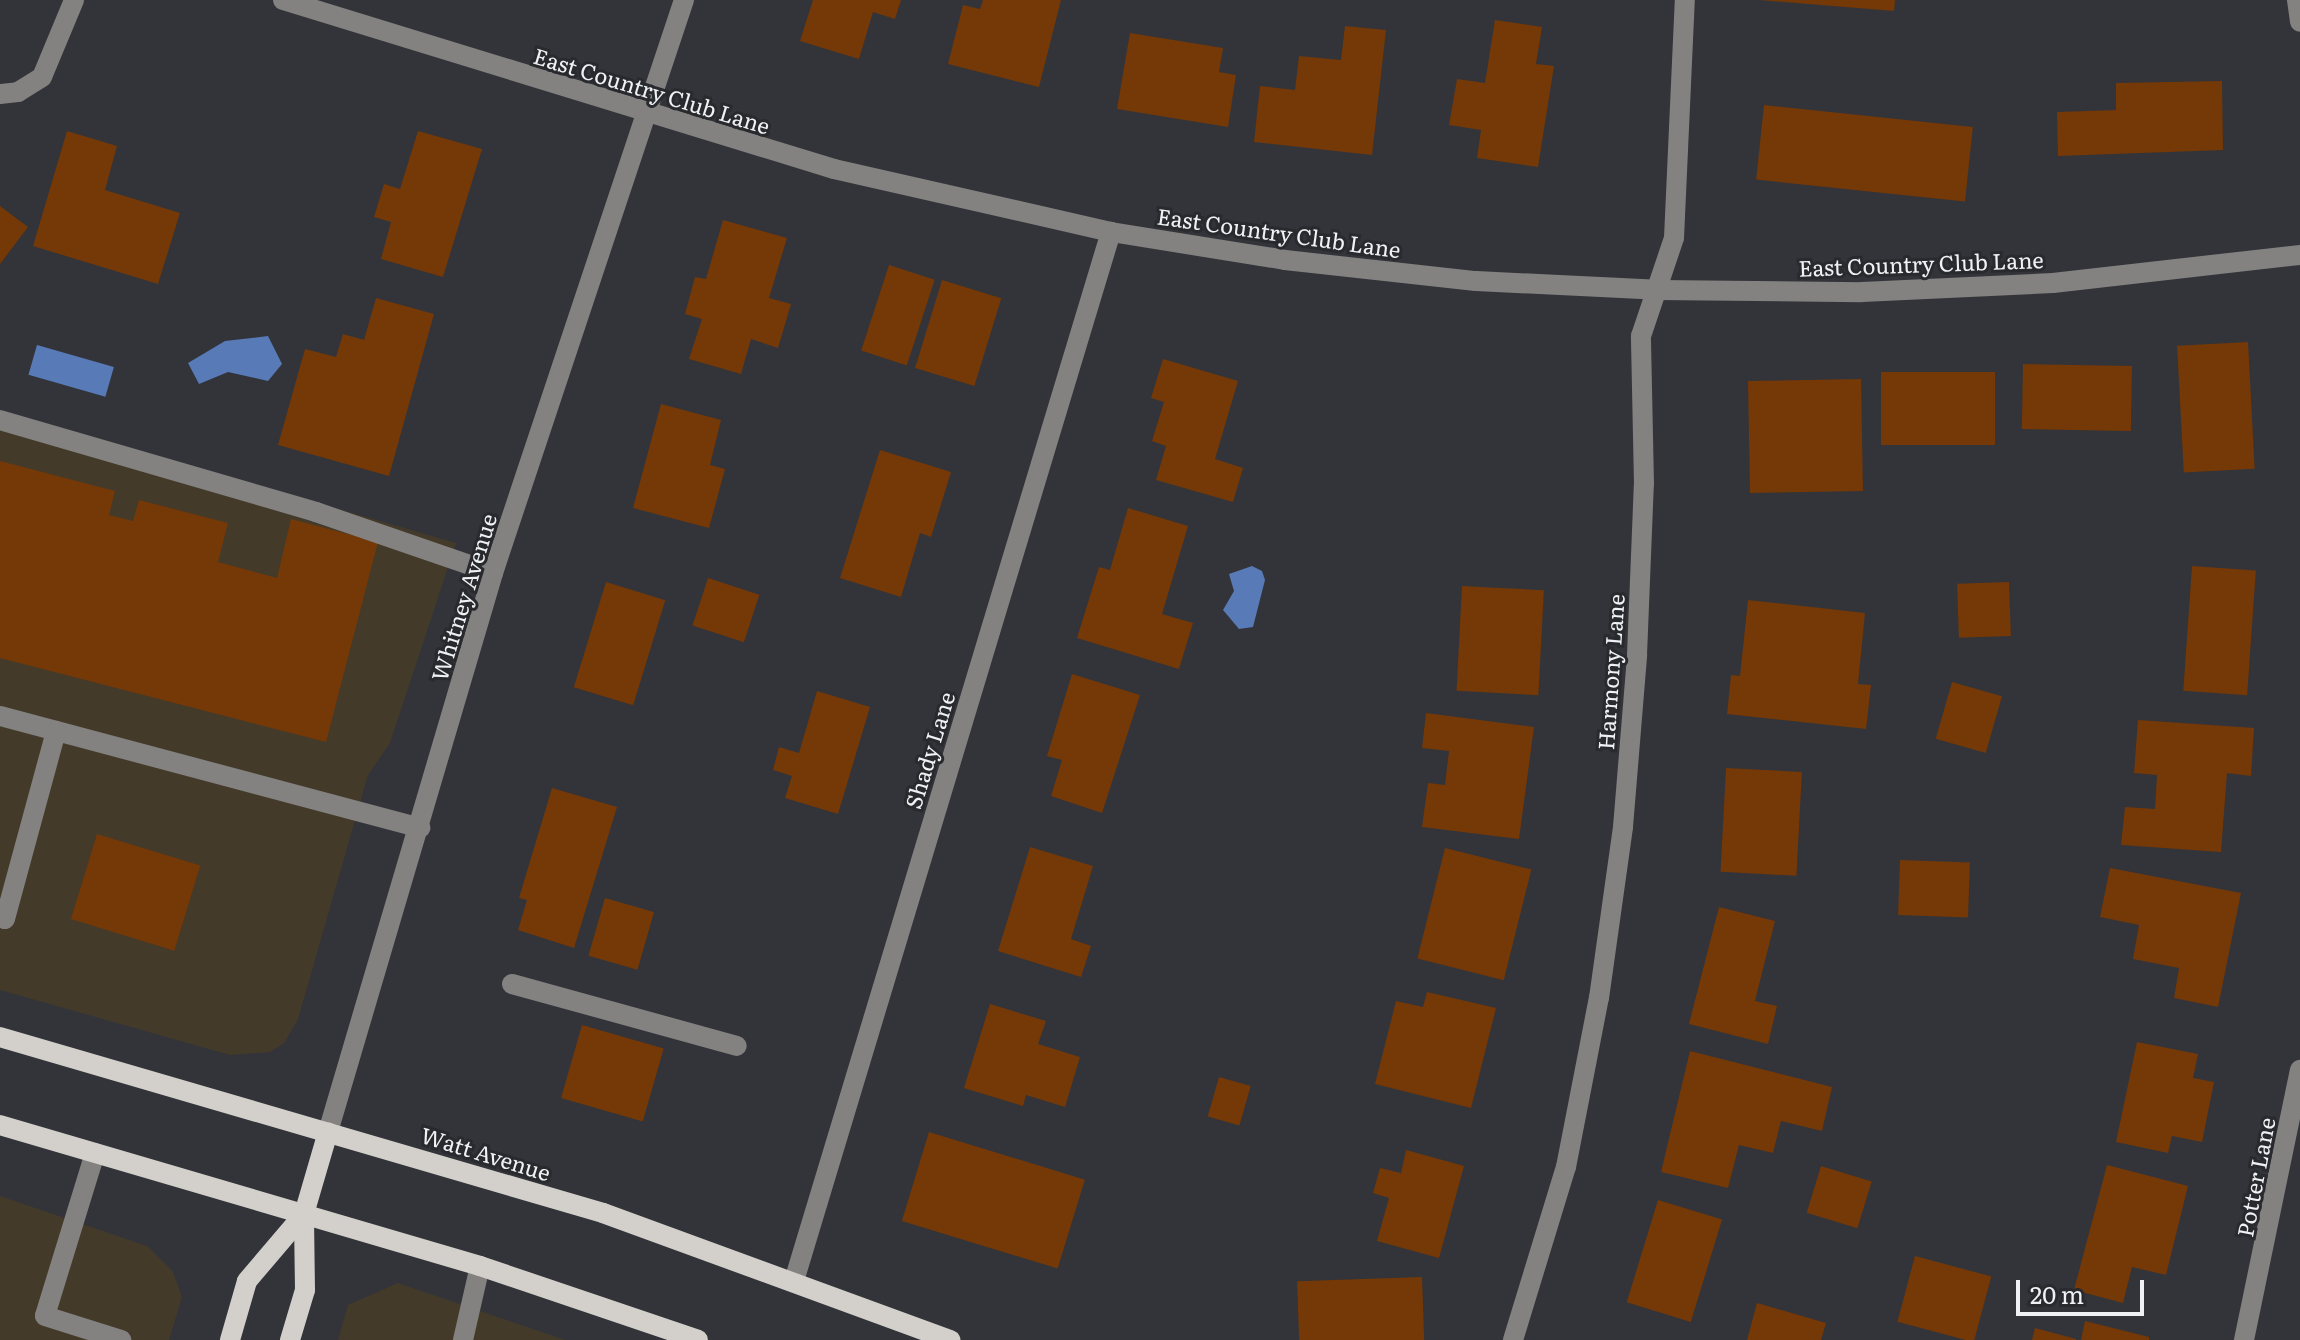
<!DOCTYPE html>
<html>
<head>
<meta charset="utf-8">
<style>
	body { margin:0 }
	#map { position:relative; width:2300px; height:1340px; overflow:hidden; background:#323439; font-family:Literata,serif }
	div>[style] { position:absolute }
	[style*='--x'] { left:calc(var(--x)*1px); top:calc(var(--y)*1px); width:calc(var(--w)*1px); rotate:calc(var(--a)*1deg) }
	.commercial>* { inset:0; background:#433a2a }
	.water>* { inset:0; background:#587ab7; transform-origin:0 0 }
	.building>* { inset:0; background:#753807; transform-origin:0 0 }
	.minor>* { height:20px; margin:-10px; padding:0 10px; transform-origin:10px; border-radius:10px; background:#838280 }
	.major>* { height:20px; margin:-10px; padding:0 10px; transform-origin:10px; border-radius:10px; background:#d3d0cb }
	span { translate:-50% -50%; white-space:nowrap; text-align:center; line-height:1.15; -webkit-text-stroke:6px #282a2e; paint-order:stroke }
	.street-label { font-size:22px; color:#f0f1f4 }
	.scale { position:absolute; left:2016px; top:1280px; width:128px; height:36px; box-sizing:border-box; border:4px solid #f0f1f4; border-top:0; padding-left:10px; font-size:24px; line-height:28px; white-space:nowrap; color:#f0f1f4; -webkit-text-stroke:6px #282a2e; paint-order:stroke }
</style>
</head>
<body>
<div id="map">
	<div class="commercial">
		<i style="clip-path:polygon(0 411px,456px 543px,390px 743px,368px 775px,298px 1019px,284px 1043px,270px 1052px,230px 1055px,0 990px)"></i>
		<i style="clip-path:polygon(0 1196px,147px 1246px,173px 1272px,182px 1297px,169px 1340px,0 1340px)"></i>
		<i style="clip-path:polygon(398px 1283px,565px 1340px,338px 1340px,348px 1305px)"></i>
	</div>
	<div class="water">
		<i style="clip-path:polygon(268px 336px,282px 364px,268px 381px,228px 372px,199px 384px,188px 363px,225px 341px)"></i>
		<i style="left:37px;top:345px;width:80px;height:31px;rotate:16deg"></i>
		<i style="clip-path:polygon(1252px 566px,1262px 571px,1265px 580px,1253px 627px,1239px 629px,1223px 610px,1234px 591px,1229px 574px)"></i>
	</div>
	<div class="building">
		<i style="clip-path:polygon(813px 0,901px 0,895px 19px,873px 12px,859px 59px,800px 41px)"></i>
		<i style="clip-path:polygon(983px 0,1061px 0,1039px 87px,948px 64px,963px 5px,980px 9px)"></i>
		<i style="clip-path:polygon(1760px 0,1895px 0,1894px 11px)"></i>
		<i style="clip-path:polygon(1495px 20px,1542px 27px,1536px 64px,1554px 66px,1538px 167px,1477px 158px,1481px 130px,1449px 125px,1457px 79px,1485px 83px)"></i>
		<i style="clip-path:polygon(1345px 26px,1386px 30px,1372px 155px,1254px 142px,1260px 86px,1295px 90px,1299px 56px,1341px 60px)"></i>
		<i style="clip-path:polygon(1130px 33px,1223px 48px,1219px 72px,1236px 75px,1228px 127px,1117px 109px)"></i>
		<i style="clip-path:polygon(2222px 81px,2223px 150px,2058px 156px,2057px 112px,2116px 110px,2116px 83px)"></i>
		<i style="left:1764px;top:105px;width:210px;height:75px;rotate:6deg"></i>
		<i style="clip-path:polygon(67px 131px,117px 146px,105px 190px,180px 213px,158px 284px,33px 246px)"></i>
		<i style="clip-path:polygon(418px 131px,482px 149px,443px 277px,381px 259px,391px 222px,374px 217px,384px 184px,400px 189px)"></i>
		<i style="clip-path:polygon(0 206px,28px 227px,0 264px)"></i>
		<i style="clip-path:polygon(723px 220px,787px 238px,769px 298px,791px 304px,778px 348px,751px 339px,741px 374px,689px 359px,702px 319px,685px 314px,695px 277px,706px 279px)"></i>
		<i style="left:889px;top:265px;width:48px;height:90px;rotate:18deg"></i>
		<i style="left:942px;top:280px;width:62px;height:92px;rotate:17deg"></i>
		<i style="clip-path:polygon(376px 298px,434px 314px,389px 476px,278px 445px,305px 349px,336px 357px,343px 334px,364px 340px)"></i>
		<i style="left:2248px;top:342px;width:127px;height:71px;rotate:87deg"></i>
		<i style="clip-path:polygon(1163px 359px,1238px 381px,1215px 459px,1243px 468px,1233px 502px,1156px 480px,1166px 446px,1152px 441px,1164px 402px,1151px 398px)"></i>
		<i style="left:2023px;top:364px;width:109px;height:65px;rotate:1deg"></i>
		<i style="left:1881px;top:372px;width:114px;height:73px"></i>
		<i style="left:1861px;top:379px;width:112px;height:113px;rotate:89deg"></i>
		<i style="clip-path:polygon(661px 404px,721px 420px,710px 465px,725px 469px,709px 528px,633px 508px)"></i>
		<i style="clip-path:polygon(880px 450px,951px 472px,931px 537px,920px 533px,901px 597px,840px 578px)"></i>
		<i style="clip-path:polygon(0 461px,115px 491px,109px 515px,133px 521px,139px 500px,228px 523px,218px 562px,277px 578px,291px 519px,378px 542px,326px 742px,0 658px)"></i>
		<i style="clip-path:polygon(1128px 508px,1188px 526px,1162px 614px,1193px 623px,1179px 669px,1077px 638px,1099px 567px,1110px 570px)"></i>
		<i style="left:2192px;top:566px;width:64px;height:125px;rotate:4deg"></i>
		<i style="left:708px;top:578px;width:54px;height:50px;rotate:18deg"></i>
		<i style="left:606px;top:582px;width:62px;height:110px;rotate:17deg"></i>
		<i style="left:2009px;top:582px;width:54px;height:52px;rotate:88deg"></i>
		<i style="left:1462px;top:586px;width:82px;height:105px;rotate:3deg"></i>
		<i style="clip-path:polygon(1748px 600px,1865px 613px,1858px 684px,1871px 685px,1866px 729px,1727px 714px,1731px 675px,1740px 676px)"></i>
		<i style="clip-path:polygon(1072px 674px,1140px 695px,1102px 813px,1051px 796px,1062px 760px,1047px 756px)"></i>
		<i style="left:1952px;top:682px;width:52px;height:59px;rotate:16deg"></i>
		<i style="clip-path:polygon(817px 691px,870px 707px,838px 814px,785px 798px,792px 776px,773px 770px,779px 747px,799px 753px)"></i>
		<i style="clip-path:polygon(1426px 713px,1534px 727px,1519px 839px,1422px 827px,1428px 783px,1445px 785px,1449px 751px,1422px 748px)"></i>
		<i style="clip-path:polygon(2138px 720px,2254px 728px,2251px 776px,2227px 773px,2221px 852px,2121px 845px,2125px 807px,2155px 809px,2157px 775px,2134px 773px)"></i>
		<i style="left:1726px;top:768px;width:76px;height:104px;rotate:3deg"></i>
		<i style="clip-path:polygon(552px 788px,617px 807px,574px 948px,518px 930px,527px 900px,519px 898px)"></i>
		<i style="left:97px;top:834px;width:108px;height:89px;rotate:17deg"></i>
		<i style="clip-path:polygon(1030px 847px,1093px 866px,1071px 939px,1091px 946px,1081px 977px,998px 951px)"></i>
		<i style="left:1445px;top:848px;width:89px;height:114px;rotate:14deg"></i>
		<i style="left:1900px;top:860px;width:70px;height:55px;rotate:2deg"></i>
		<i style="clip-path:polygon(2110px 868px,2241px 893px,2218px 1007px,2174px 998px,2179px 968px,2133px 959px,2139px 925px,2100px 917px)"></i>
		<i style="left:605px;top:898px;width:51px;height:60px;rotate:16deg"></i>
		<i style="clip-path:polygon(1719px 907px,1775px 921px,1755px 1001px,1777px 1006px,1768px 1044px,1689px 1024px)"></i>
		<i style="clip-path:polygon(1427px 992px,1496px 1008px,1471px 1108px,1375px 1084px,1396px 1001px,1423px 1007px)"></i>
		<i style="clip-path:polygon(990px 1004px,1046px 1021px,1038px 1044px,1080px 1057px,1065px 1107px,1026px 1095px,1023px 1106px,964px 1088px)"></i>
		<i style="left:582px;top:1025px;width:85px;height:76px;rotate:16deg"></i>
		<i style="clip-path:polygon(2137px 1042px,2198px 1054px,2193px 1078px,2214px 1082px,2202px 1142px,2172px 1136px,2168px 1153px,2116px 1142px)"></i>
		<i style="clip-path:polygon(1690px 1051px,1832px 1087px,1822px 1131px,1781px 1121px,1773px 1153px,1739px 1145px,1728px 1188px,1661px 1172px)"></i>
		<i style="left:1219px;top:1077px;width:33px;height:41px;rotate:16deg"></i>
		<i style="left:929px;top:1132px;width:163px;height:93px;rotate:17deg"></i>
		<i style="clip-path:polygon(1406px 1150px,1464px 1166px,1439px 1258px,1377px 1241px,1389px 1198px,1373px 1193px,1380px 1168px,1401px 1173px)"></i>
		<i style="clip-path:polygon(2107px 1165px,2188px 1186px,2166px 1275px,2132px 1267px,2123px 1303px,2074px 1290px)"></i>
		<i style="left:1821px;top:1166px;width:53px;height:49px;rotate:17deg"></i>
		<i style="left:1658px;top:1200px;width:67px;height:107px;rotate:17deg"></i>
		<i style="left:1915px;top:1256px;width:79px;height:68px;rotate:15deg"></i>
		<i style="left:1422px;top:1277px;width:63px;height:125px;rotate:88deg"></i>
		<i style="clip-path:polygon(1757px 1303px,1826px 1323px,1821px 1340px,1747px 1340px)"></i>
		<i style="clip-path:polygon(2085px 1321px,2149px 1337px,2149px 1340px,2081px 1340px)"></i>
		<i style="clip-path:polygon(2035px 1328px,2076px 1339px,2076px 1340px,2032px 1340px)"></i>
	</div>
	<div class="minor">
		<i style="--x:283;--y:0;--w:576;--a:17.05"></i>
		<i style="--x:834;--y:169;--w:284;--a:12.8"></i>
		<i style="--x:1111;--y:232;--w:176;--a:9.1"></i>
		<i style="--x:1285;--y:260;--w:192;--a:6.3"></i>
		<i style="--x:1476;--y:281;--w:181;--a:2.8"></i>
		<i style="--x:1657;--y:290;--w:205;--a:0.6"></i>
		<i style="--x:1862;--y:292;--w:191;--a:-2.7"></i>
		<i style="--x:2053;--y:283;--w:249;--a:-6.5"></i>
		<i style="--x:2297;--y:0;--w:22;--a:82"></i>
		<i style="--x:0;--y:94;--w:18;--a:-6"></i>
		<i style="--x:18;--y:92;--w:28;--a:-32"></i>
		<i style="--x:42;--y:77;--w:83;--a:-67.4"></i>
		<i style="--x:0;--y:420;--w:329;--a:16.2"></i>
		<i style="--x:316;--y:512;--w:187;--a:19"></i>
		<i style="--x:0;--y:716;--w:435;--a:14.9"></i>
		<i style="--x:0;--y:917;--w:5;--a:22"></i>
		<i style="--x:5;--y:919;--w:195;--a:-74.8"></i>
		<i style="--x:512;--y:984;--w:233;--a:15.4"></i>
		<i style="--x:328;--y:1132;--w:583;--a:-73.55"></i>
		<i style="--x:493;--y:573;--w:604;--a:-71.57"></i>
		<i style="--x:95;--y:1153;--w:170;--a:107.1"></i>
		<i style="--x:45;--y:1316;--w:80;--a:17.5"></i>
		<i style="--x:794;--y:1281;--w:1096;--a:-73.19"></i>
		<i style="--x:463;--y:1340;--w:76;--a:-77.1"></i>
		<i style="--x:1513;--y:1340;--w:181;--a:-73"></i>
		<i style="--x:1566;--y:1167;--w:172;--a:-79"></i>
		<i style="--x:1599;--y:998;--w:173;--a:-82"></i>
		<i style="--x:1623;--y:827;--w:173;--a:-85.3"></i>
		<i style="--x:1637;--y:655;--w:171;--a:-87.7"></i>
		<i style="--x:1644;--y:484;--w:148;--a:-91.2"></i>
		<i style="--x:1641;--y:336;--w:103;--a:-71.4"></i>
		<i style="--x:1674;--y:238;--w:238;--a:-87.4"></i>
		<i style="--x:2244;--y:1340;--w:276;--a:-78.3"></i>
	</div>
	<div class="major">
		<i style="--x:0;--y:1037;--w:628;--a:16.27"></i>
		<i style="--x:603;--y:1213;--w:370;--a:20.1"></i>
		<i style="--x:0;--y:1125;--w:500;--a:16.37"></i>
		<i style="--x:480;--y:1266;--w:230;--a:18.7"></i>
		<i style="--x:230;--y:1340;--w:61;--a:-73.9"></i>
		<i style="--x:247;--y:1281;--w:88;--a:-49.6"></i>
		<i style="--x:290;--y:1340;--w:52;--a:-73.3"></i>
		<i style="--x:305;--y:1290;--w:76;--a:-90.8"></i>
		<i style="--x:304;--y:1214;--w:85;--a:-73.7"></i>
	</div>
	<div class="street-label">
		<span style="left:652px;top:90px;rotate:17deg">East Country Club Lane</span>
		<span style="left:1279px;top:232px;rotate:8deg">East Country Club Lane</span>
		<span style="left:1921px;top:263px;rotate:-2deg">East Country Club Lane</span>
		<span style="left:463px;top:597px;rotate:-73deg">Whitney Avenue</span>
		<span style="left:1610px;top:672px;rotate:-86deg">Harmony Lane</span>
		<span style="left:929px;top:750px;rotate:-73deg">Shady Lane</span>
		<span style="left:486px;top:1153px;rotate:17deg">Watt Avenue</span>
		<span style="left:2255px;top:1177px;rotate:-79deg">Potter Lane</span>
	</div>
	<div class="scale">20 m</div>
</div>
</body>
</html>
